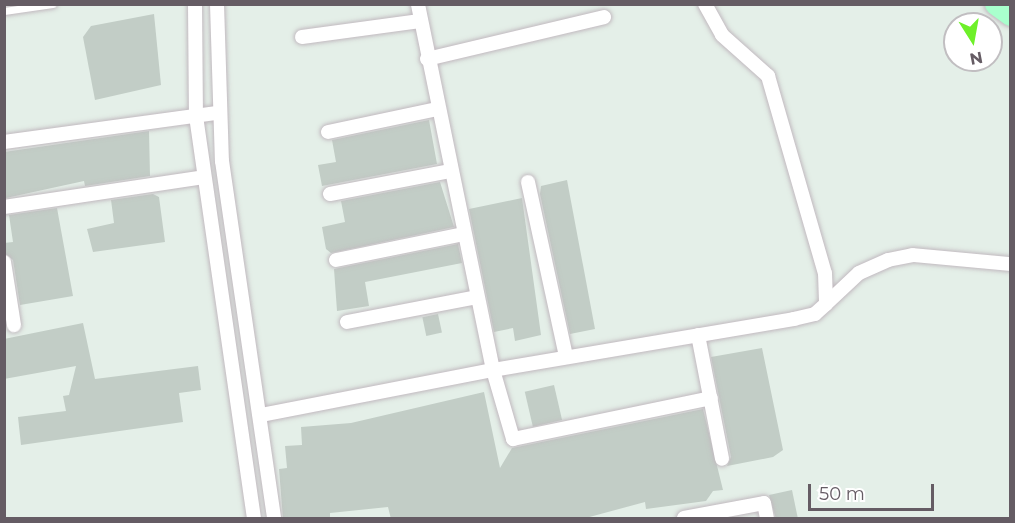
<!DOCTYPE html>
<html>
<head>
<meta charset="utf-8">
<style>
	body { margin:0 }
	#map { position:relative; width:1015px; height:523px; overflow:hidden; background:#e4efe8; font-family:Montserrat,sans-serif }
	div>[style] { position:absolute }
	[style*='--x'] { left:calc(var(--x)*1px); top:calc(var(--y)*1px); width:calc(var(--w)*1px); rotate:calc(var(--a)*1deg) }
	.building>* { inset:0; background:#c2cdc6; transform-origin:0 0 }
	.roads { filter:drop-shadow(0 0 2px #c1b9bf) drop-shadow(0 0 2px #c1b9bf) }
	.lane>* { height:7px; margin:-3.5px; padding:0 3.5px; transform-origin:3.5px; border-radius:3.5px; background:#fff }
	.street>* { height:14px; margin:-7px; padding:0 7px; transform-origin:7px; border-radius:7px; background:#fff }
	.primary>* { height:21px; margin:-10.5px; padding:0 10.5px; transform-origin:10.5px; border-radius:10.5px; background:#a9ffcd }
	span { translate:-50% -50%; white-space:nowrap; text-align:center; line-height:1.15; -webkit-text-stroke:4.5px #fff; paint-order:stroke }
	.frame { position:absolute; inset:0; border:6px solid #655c64; pointer-events:none }
	.north { position:absolute; left:943px; top:12px; width:60px; height:60px; box-sizing:border-box; background:#fff; border:2px solid #c1bec1; border-radius:50%; rotate:169deg; font-size:16px; font-weight:700; line-height:24px; text-align:center; color:#655c64 }
	.north::after { content:''; display:block; margin:auto; width:21px; height:27px; background:#6ef029; clip-path:polygon(50% 0,100% 100%,50% 72%,0 100%) }
	.scale { position:absolute; left:808px; top:484px; width:126px; height:27px; box-sizing:border-box; border:3px solid #655c64; border-top:0; padding-left:8px; font-size:18px; line-height:21px; white-space:nowrap; color:#655c64; -webkit-text-stroke:4px #fff; paint-order:stroke }
</style>
</head>
<body>
<div id="map">
	<div class="building">
		<i style="clip-path:polygon(154px 14px,161px 85px,95px 100px,83px 37px,91px 26px)"></i>
		<i style="clip-path:polygon(429px 120px,437px 164px,322px 186px,318px 165px,336px 162px,332px 140px)"></i>
		<i style="clip-path:polygon(149px 131px,150px 176px,85px 186px,84px 181px,6px 198px,4px 152px)"></i>
		<i style="clip-path:polygon(567px 180px,595px 329px,570px 334px,540px 194px,541px 186px)"></i>
		<i style="clip-path:polygon(440px 182px,454px 227px,331px 253px,326px 249px,322px 227px,345px 222px,341px 201px)"></i>
		<i style="clip-path:polygon(153px 194px,159px 197px,165px 242px,93px 252px,87px 229px,114px 223px,111px 200px)"></i>
		<i style="clip-path:polygon(522px 198px,541px 335px,515px 341px,513px 328px,494px 332px,469px 209px)"></i>
		<i style="clip-path:polygon(57px 208px,73px 296px,20px 305px,13px 260px,4px 253px,4px 243px,13px 242px,9px 215px)"></i>
		<i style="clip-path:polygon(458px 244px,462px 263px,365px 282px,369px 306px,337px 311px,334px 269px)"></i>
		<i style="left:438px;top:314px;width:19px;height:16px;rotate:78deg"></i>
		<i style="clip-path:polygon(83px 323px,95px 379px,198px 366px,201px 390px,179px 393px,183px 422px,21px 445px,18px 417px,66px 411px,63px 396px,69px 395px,76px 366px,4px 379px,4px 339px)"></i>
		<i style="clip-path:polygon(762px 348px,783px 450px,773px 457px,727px 466px,731px 457px,711px 357px)"></i>
		<i style="left:554px;top:385px;width:36px;height:30px;rotate:77deg"></i>
		<i style="clip-path:polygon(484px 392px,500px 468px,512px 448px,703px 409px,723px 490px,713px 491px,706px 501px,646px 509px,645px 502px,582px 519px,391px 519px,388px 507px,330px 513px,330px 519px,283px 519px,279px 469px,287px 468px,285px 446px,302px 445px,301px 427px,351px 423px)"></i>
		<i style="clip-path:polygon(792px 490px,798px 519px,776px 519px,769px 495px)"></i>
	</div>
	<div class="roads">
		<div class="lane">
			<i style="--x:4;--y:11;--w:49;--a:-8.3"></i>
		</div>
		<div class="street">
			<i style="--x:195;--y:4;--w:112;--a:89.5"></i>
			<i style="--x:196;--y:116;--w:406;--a:81.8"></i>
			<i style="--x:217;--y:4;--w:157;--a:88.2"></i>
			<i style="--x:222;--y:161;--w:361;--a:81.7"></i>
			<i style="--x:705;--y:4;--w:35;--a:61"></i>
			<i style="--x:722;--y:35;--w:62;--a:41.7"></i>
			<i style="--x:768;--y:76;--w:205;--a:73.9"></i>
			<i style="--x:825;--y:273;--w:31;--a:88"></i>
			<i style="--x:826;--y:304;--w:15;--a:138"></i>
			<i style="--x:815;--y:314;--w:22;--a:167"></i>
			<i style="--x:794;--y:319;--w:305;--a:170.4"></i>
			<i style="--x:493;--y:370;--w:72;--a:73.8"></i>
			<i style="--x:513;--y:439;--w:202;--a:-11.7"></i>
			<i style="--x:302;--y:37;--w:119;--a:-7.7"></i>
			<i style="--x:427;--y:59;--w:182;--a:-13.3"></i>
			<i style="--x:328;--y:132;--w:111;--a:-11.9"></i>
			<i style="--x:4;--y:142;--w:215;--a:-7.8"></i>
			<i style="--x:528;--y:182;--w:179;--a:77.7"></i>
			<i style="--x:330;--y:194;--w:123;--a:-10.8"></i>
			<i style="--x:4;--y:207;--w:202;--a:-8.5"></i>
			<i style="--x:336;--y:260;--w:131;--a:-11.5"></i>
			<i style="--x:4;--y:262;--w:64;--a:81"></i>
			<i style="--x:826;--y:304;--w:45;--a:-43.2"></i>
			<i style="--x:859;--y:273;--w:32;--a:-24"></i>
			<i style="--x:888;--y:260;--w:25;--a:-11"></i>
			<i style="--x:913;--y:255;--w:97;--a:5.3"></i>
			<i style="--x:347;--y:322;--w:132;--a:-10.9"></i>
			<i style="--x:698;--y:335;--w:126;--a:79"></i>
			<i style="--x:261;--y:415;--w:236;--a:-11"></i>
			<i style="--x:493;--y:370;--w:374;--a:-101.6"></i>
			<i style="--x:684;--y:518;--w:81;--a:-10.6"></i>
			<i style="--x:764;--y:503;--w:15;--a:79"></i>
		</div>
		<div class="primary">
			<i style="--x:995;--y:4;--w:19;--a:36"></i>
		</div>
	</div>
	<div class="frame"></div>
	<div class="north">N</div>
	<div class="scale">50 m</div>
</div>
</body>
</html>
